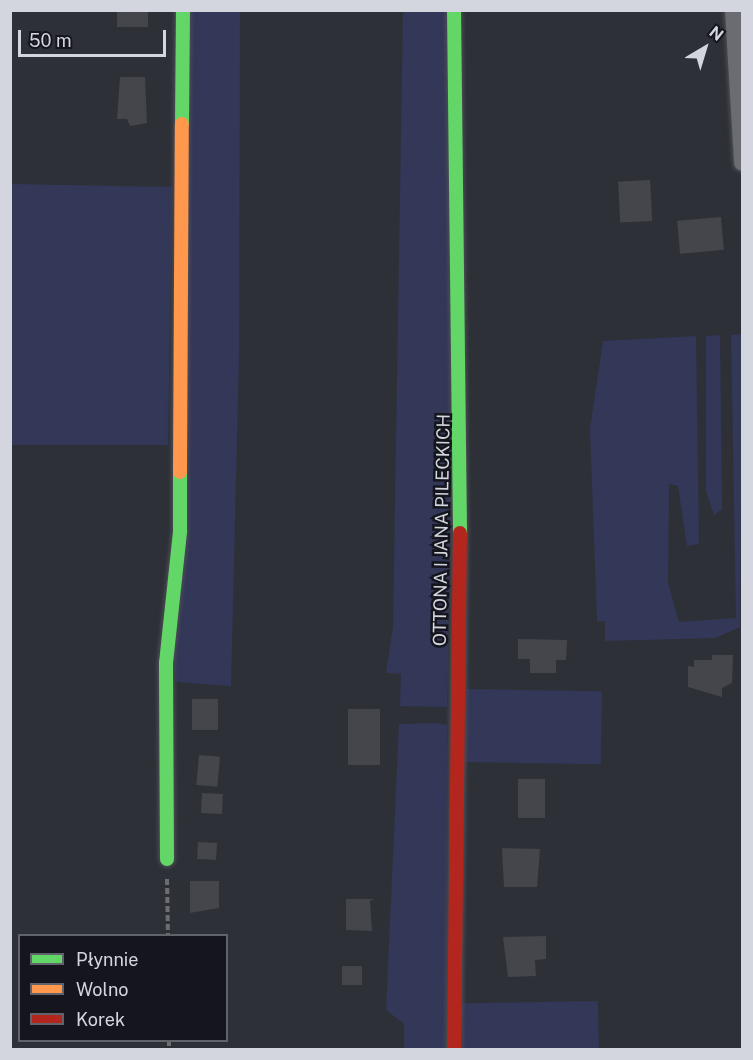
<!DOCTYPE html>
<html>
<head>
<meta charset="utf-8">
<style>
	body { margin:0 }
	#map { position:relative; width:753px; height:1060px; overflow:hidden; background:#2e3038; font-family:"Public Sans",sans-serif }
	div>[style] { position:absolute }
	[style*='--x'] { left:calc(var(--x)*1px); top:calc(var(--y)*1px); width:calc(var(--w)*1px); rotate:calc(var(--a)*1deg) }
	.green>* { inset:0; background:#333758; transform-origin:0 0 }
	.building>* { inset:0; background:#44464c; transform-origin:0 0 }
	.path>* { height:4px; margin-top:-2px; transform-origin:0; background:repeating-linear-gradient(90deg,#6d6d73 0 6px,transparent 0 9px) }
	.roads { filter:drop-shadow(0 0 2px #4d4e55) drop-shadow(0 0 2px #4d4e55) }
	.street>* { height:16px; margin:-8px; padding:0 8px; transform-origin:8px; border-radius:8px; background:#6a6c72 }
	.fast>* { height:14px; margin:-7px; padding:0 7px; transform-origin:7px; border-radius:7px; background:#63d668 }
	.slow>* { height:14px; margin:-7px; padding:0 7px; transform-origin:7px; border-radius:7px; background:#ff974d }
	.jam>* { height:14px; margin:-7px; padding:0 7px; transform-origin:7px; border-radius:7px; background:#b3261e }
	span { translate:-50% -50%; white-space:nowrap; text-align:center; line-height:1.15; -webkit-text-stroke:5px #15161d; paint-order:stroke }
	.street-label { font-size:18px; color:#d4d6df }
	.frame { position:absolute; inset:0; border:12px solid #d4d6df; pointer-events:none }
	.legend { position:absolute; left:18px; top:934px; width:210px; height:108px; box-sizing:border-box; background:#15161d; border:2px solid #61636b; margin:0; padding:8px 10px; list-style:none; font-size:18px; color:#d4d6df }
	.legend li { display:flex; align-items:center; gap:12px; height:30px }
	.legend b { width:30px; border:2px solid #61636b }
	.north { position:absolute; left:675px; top:18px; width:60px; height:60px; -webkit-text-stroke:4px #15161d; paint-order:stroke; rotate:38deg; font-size:16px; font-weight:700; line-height:24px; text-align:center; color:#d4d6df }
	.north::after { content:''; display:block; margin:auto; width:21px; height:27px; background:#d4d6df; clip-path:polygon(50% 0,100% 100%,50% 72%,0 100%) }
	.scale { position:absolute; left:18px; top:30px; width:148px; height:27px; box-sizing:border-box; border:3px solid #d4d6df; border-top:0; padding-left:8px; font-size:18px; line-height:21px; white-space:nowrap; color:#d4d6df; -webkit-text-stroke:4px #15161d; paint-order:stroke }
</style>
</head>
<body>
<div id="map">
	<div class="green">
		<i style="clip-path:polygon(11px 10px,12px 184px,172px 187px,168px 445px,11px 445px)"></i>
		<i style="clip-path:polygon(190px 11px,240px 11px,239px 355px,231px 686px,176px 682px,173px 657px)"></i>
		<i style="clip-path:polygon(403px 11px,447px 11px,452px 407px,447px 707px,400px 706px,401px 674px,386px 673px,393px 626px)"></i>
		<i style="clip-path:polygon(742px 334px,740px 627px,715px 638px,605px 641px,605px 621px,597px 621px,590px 429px,603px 341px,696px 336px,699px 544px,687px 546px,678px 486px,669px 484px,668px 583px,679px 622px,736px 618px,731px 335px)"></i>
		<i style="clip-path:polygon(720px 335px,722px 509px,714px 515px,706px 492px,706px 336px)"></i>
		<i style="left:466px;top:689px;width:136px;height:73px;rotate:1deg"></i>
		<i style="clip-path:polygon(437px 723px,447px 725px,446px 1049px,404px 1049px,404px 1024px,386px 1010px,399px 724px)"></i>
		<i style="left:598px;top:1001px;width:48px;height:136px;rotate:89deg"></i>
	</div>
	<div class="building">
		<i style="left:117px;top:10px;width:31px;height:17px"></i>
		<i style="clip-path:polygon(120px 77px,145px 77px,147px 123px,130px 126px,127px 119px,117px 119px)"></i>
		<i style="left:650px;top:180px;width:41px;height:32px;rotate:87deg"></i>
		<i style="left:721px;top:217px;width:33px;height:44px;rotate:85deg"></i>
		<i style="clip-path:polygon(518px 639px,567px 640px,566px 660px,556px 660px,556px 673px,530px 673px,530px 659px,518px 659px)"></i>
		<i style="clip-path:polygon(712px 655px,733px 655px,732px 683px,722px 688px,722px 697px,688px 687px,688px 666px,694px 667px,694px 660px,712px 660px)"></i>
		<i style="left:192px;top:699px;width:26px;height:31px"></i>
		<i style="left:348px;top:709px;width:32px;height:56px"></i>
		<i style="left:199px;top:755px;width:21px;height:30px;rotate:5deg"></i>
		<i style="left:518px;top:779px;width:27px;height:39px"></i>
		<i style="left:202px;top:793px;width:21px;height:20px;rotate:3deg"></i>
		<i style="left:198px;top:842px;width:19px;height:17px;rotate:3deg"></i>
		<i style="clip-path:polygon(502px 848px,540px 849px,537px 887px,504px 887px)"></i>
		<i style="clip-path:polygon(190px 881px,219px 881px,219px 908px,190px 913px)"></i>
		<i style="clip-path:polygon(346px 899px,375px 899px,370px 901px,372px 931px,346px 930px)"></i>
		<i style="clip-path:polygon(546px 936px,546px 959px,535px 960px,536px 976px,508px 977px,503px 937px)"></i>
		<i style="left:362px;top:966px;width:19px;height:20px;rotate:90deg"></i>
	</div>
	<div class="path">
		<i style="--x:167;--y:879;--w:57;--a:89"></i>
		<i style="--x:169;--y:1040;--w:10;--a:90"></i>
	</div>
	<div class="roads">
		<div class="street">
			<i style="--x:733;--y:10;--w:153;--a:86.6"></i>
		</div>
		<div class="fast">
			<i style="--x:454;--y:10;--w:523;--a:89.34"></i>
			<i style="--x:182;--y:124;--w:114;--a:-89.5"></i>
			<i style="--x:167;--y:859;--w:196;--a:-90.3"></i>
			<i style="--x:166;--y:663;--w:133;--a:-83.9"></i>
			<i style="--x:180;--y:531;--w:59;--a:-90"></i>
		</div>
		<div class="slow">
			<i style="--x:180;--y:472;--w:348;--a:-89.7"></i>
		</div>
		<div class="jam">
			<i style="--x:454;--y:1050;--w:517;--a:-89.34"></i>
		</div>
	</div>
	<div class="street-label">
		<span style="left:442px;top:530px;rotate:-89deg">OTTONA I JANA PILECKICH</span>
	</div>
	<div class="frame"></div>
	<ul class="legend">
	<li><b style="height:8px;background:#63d668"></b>Płynnie</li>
	<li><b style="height:8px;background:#ff974d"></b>Wolno</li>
	<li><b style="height:8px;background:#b3261e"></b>Korek</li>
	</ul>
	<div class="north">N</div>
	<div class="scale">50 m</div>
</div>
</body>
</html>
